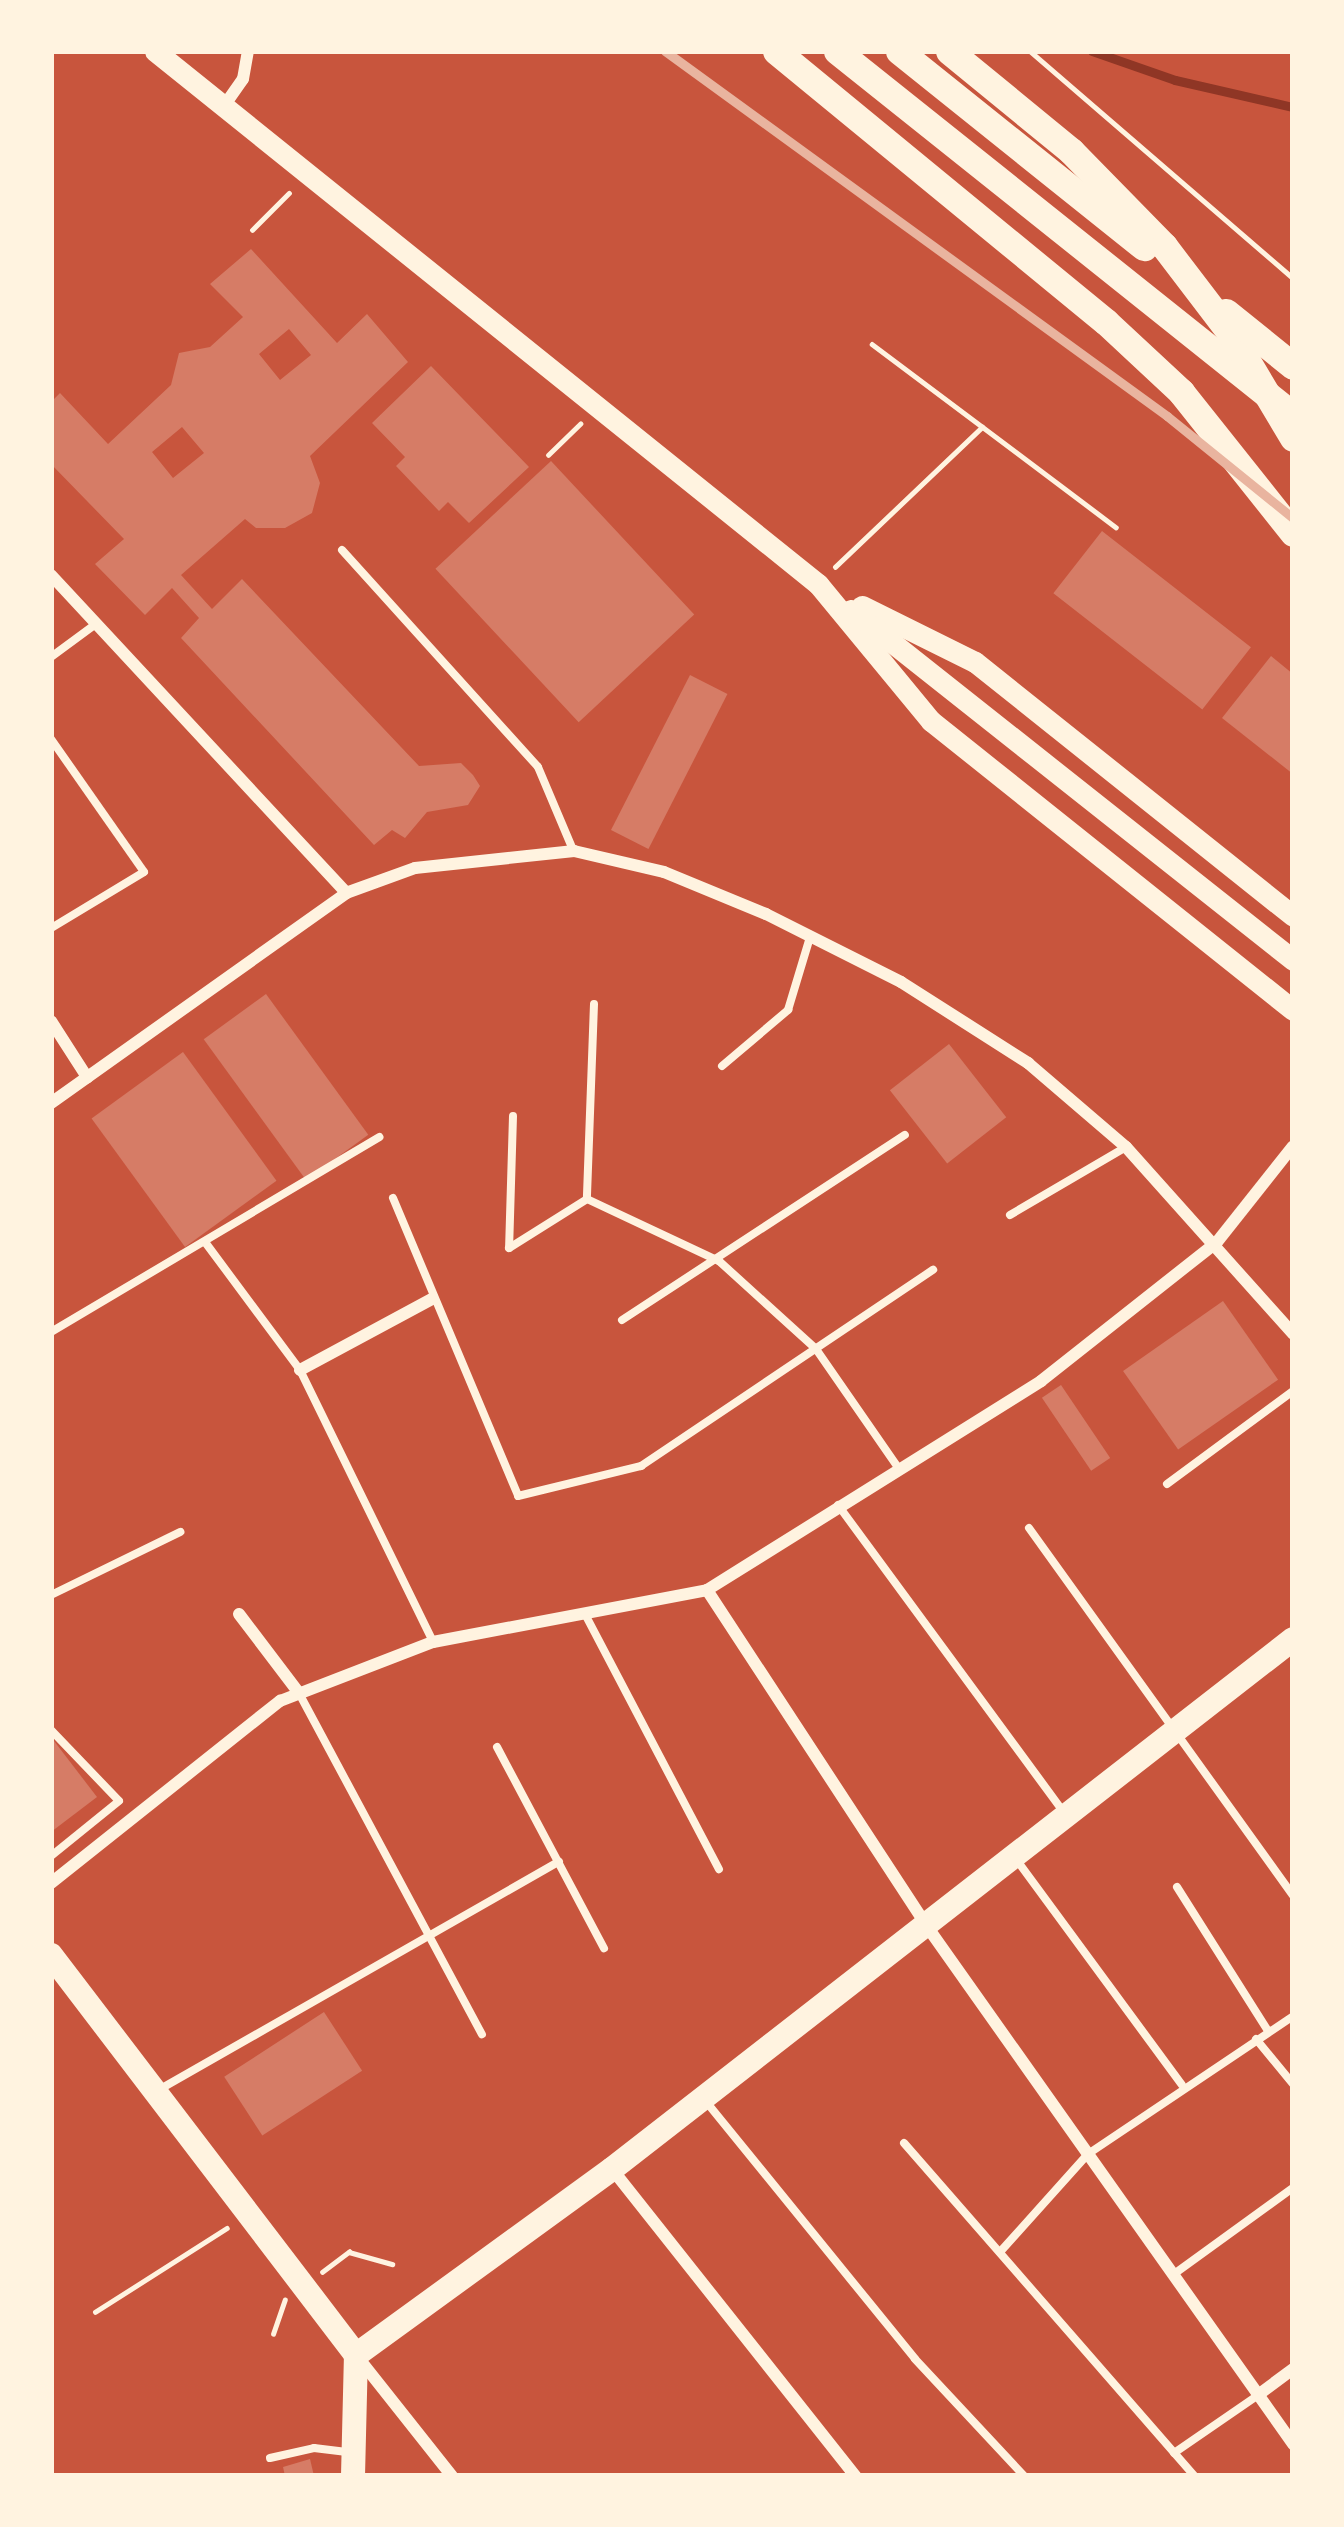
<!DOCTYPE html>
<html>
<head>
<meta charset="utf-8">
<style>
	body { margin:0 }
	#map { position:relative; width:1344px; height:2527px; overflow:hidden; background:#c8553d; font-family:Barlow,sans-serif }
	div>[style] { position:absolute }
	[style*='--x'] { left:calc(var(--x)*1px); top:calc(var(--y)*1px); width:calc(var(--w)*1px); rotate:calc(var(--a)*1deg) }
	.stream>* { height:9px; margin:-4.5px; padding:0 4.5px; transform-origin:4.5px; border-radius:4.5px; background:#8f3625 }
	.building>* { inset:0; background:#d67c66; transform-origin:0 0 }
	.path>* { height:4.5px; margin:-2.25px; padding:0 2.25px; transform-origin:2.25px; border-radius:2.25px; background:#fff3e0 }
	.service>* { height:8px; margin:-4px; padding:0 4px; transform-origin:4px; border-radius:4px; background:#fff3e0 }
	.minor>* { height:12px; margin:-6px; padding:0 6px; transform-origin:6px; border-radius:6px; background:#fff3e0 }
	.tertiary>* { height:21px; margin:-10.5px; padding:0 10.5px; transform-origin:10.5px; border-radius:10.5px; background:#fff3e0 }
	.secondary>* { height:24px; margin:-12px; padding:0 12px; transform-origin:12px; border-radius:12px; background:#fff3e0 }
	.trunk>* { height:27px; margin:-13.5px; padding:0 13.5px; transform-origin:13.5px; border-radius:13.5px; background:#fff3e0 }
	.rail>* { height:9px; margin:-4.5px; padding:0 4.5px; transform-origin:4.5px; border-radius:4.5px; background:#e9b49f }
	span { translate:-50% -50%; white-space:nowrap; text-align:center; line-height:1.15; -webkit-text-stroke:9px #fff3e0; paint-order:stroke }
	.frame { position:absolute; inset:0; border:54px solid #fff3e0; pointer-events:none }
</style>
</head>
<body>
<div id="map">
	<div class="stream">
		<i style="--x:1092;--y:51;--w:88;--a:19.3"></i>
		<i style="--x:1175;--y:80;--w:121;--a:12.9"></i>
	</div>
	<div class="building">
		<i style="clip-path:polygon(evenodd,251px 249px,337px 343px,367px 314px,408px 362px,310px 456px,320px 483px,312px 513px,285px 528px,256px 528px,245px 519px,181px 575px,212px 609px,242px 579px,419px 766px,461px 763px,473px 775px,480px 786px,468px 805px,427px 812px,405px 838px,392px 830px,374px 845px,181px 638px,199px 618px,172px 588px,145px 615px,95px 564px,124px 539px,51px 464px,51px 402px,60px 393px,108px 444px,171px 385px,179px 353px,210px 347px,243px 317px,210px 284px,251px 249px,289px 329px,311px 355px,280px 380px,259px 354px,289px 329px,251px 249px,182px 427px,204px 453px,173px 478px,152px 452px,182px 427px)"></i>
		<i style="clip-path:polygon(431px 366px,529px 467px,469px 523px,448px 502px,439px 511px,396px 466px,405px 457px,372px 423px)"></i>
		<i style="left:551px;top:461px;width:210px;height:158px;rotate:47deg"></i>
		<i style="left:1102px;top:531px;width:189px;height:79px;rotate:38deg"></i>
		<i style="clip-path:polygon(1271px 656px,1293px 674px,1293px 774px,1222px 718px)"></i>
		<i style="left:690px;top:675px;width:42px;height:174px;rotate:27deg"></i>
		<i style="left:266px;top:994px;width:174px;height:77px;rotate:54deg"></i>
		<i style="left:949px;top:1044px;width:93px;height:75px;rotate:52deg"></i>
		<i style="left:183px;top:1052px;width:159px;height:113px;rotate:54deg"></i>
		<i style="left:1223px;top:1301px;width:96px;height:122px;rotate:55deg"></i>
		<i style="left:1061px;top:1385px;width:88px;height:23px;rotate:56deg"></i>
		<i style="clip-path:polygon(51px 1737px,97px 1797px,51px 1832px)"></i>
		<i style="left:324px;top:2012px;width:70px;height:119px;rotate:57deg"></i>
		<i style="clip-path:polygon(310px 2459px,314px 2476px,285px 2476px,283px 2467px)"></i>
	</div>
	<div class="path">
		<i style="--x:1030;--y:51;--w:347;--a:40.8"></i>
		<i style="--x:252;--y:230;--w:52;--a:-45"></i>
		<i style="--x:872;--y:344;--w:305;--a:36.9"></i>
		<i style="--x:548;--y:455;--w:45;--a:-44.1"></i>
		<i style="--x:835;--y:567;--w:203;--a:-43.6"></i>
		<i style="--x:322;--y:2272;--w:34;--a:-37"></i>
		<i style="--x:349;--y:2252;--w:45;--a:15.6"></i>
		<i style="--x:95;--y:2312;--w:156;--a:-32.5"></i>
		<i style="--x:273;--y:2334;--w:36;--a:-71"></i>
	</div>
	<div class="service">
		<i style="--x:342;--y:550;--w:292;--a:47.9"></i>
		<i style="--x:538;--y:767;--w:90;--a:67.1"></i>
		<i style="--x:51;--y:657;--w:56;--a:-36.3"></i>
		<i style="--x:51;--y:739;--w:162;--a:55"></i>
		<i style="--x:144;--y:872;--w:109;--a:148.9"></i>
		<i style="--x:594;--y:1004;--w:195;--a:92.1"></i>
		<i style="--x:587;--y:1199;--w:146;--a:25.2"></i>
		<i style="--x:719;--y:1261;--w:131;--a:42.2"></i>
		<i style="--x:816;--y:1349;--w:142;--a:55.3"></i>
		<i style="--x:722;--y:1066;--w:87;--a:-40.3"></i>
		<i style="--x:788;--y:1010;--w:76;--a:-73.2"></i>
		<i style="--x:513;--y:1116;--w:132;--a:91.7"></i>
		<i style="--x:509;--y:1248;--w:92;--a:-32.1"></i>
		<i style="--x:393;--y:1198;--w:323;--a:67.2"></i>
		<i style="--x:518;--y:1496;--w:127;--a:-13.7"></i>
		<i style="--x:641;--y:1466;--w:352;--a:-33.9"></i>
		<i style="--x:1010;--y:1215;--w:134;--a:-30.4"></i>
		<i style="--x:205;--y:1242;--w:159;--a:53.4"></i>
		<i style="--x:300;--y:1370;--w:302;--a:63.9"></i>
		<i style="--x:622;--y:1320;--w:338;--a:-33.2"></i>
		<i style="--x:51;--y:1332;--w:382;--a:-30.7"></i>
		<i style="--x:1167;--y:1484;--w:157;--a:-36.4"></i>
		<i style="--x:838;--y:1505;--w:380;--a:53.7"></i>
		<i style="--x:1029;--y:1528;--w:452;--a:54.3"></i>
		<i style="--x:51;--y:1595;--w:144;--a:-26"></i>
		<i style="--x:586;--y:1616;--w:286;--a:62.3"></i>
		<i style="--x:300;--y:1695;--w:385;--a:61.8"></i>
		<i style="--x:51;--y:1730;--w:98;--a:46.2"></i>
		<i style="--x:119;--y:1801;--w:87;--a:141"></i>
		<i style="--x:497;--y:1747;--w:228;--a:62"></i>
		<i style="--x:1016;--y:1859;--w:280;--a:53.7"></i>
		<i style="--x:1177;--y:1887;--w:170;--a:57.7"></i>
		<i style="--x:1256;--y:2039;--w:58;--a:50.6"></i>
		<i style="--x:162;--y:2088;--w:457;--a:-29.7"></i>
		<i style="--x:708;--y:2104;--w:328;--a:50.9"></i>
		<i style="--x:915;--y:2359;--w:160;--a:47"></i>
		<i style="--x:904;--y:2143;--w:442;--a:48.9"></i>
		<i style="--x:1000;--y:2252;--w:132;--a:-48.1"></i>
		<i style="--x:1088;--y:2154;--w:247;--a:-33.9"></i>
		<i style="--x:1174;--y:2274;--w:147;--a:-35.9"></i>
		<i style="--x:1174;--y:2453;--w:101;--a:-34.5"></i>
		<i style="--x:270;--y:2458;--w:45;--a:-12.8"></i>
		<i style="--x:314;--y:2448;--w:33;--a:7"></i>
	</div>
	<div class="minor">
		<i style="--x:224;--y:106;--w:33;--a:-55"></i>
		<i style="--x:243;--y:79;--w:28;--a:-80"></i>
		<i style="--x:51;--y:575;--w:434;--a:47.1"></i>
		<i style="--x:51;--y:1021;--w:67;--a:57.3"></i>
		<i style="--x:51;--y:1103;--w:362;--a:-35.4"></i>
		<i style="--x:346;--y:893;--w:73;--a:-19.9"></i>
		<i style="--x:415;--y:868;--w:160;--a:-6.1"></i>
		<i style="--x:574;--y:851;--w:92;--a:13.1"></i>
		<i style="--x:664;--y:872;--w:110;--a:22.4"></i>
		<i style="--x:766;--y:914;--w:151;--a:26.7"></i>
		<i style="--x:901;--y:982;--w:151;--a:32.5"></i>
		<i style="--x:1028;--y:1063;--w:129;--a:40.6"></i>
		<i style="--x:1126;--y:1147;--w:251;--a:48.2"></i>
		<i style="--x:300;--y:1370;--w:150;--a:-28.3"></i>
		<i style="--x:707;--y:1590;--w:400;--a:56.8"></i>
		<i style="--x:926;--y:1925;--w:636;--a:54.73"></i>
		<i style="--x:239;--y:1614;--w:99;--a:52.8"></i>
		<i style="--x:51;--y:1883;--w:293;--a:-38.5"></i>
		<i style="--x:280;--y:1701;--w:164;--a:-21.1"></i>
		<i style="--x:433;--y:1642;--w:279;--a:-10.7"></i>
		<i style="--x:707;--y:1590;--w:394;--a:-32"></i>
		<i style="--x:1041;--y:1381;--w:224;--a:-38.3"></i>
		<i style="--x:1217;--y:1242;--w:122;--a:-51.6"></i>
		<i style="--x:612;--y:2169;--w:392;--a:51.6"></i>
		<i style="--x:360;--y:2360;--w:148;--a:51.6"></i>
		<i style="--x:1258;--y:2395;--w:44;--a:-36.6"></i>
	</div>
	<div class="tertiary">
		<i style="--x:155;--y:51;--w:851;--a:38.8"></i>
		<i style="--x:818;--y:584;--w:178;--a:50.5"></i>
		<i style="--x:931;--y:721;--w:463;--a:38.6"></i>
		<i style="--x:862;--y:606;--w:126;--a:26.4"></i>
		<i style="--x:975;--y:662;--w:407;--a:38.6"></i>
		<i style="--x:851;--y:610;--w:564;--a:38.37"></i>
	</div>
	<div class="secondary">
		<i style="--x:51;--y:1955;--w:503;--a:52.67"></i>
		<i style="--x:356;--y:2355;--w:316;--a:-36"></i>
		<i style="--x:612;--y:2169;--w:863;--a:-37.89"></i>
		<i style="--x:353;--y:2476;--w:121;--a:-88.6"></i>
	</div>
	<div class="trunk">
		<i style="--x:776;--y:51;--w:427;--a:39.4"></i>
		<i style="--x:1106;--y:322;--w:103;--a:43"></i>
		<i style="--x:1181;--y:392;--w:180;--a:51.5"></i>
		<i style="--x:837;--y:51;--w:583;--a:38.6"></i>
		<i style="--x:899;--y:51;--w:314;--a:38.7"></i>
		<i style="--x:949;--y:51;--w:158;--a:39.3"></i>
		<i style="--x:1071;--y:151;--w:133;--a:45.6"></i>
		<i style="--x:1164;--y:246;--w:111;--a:52.7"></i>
		<i style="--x:1231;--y:334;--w:121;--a:59.2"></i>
		<i style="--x:1226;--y:312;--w:86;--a:38.9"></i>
	</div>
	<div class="rail">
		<i style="--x:665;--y:51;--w:621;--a:36.02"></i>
		<i style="--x:1167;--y:416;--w:162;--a:39"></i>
	</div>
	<div class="frame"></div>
</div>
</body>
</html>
